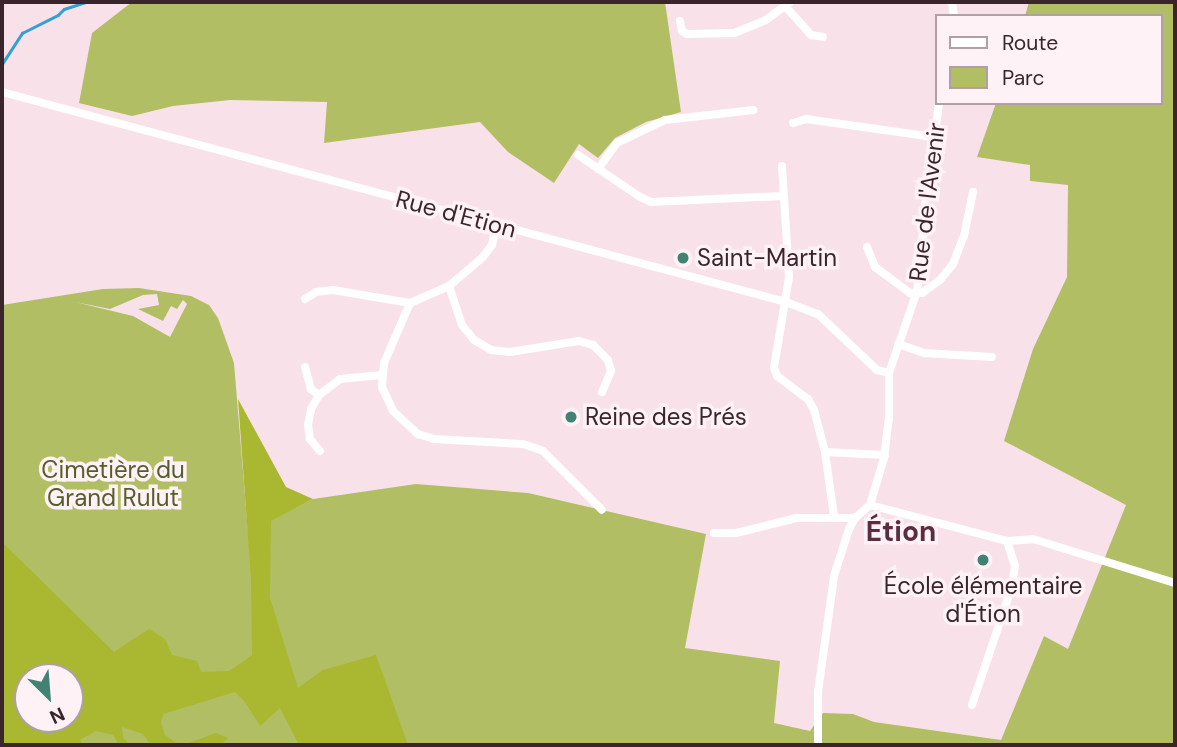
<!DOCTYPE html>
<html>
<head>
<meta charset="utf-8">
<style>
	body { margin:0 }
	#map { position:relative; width:1177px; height:747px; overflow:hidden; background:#f9e1e9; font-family:"DM Sans",sans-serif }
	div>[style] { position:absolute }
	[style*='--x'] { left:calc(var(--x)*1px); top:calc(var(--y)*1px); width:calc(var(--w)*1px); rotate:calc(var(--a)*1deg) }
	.green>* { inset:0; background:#b2be64 }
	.forest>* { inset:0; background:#aab730 }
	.stream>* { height:2.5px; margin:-1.25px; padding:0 1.25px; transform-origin:1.25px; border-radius:1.25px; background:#36a0d5 }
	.minor>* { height:8px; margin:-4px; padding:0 4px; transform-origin:4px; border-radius:4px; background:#fff }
	.dots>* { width:19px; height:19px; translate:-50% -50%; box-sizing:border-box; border:4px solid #fef2f6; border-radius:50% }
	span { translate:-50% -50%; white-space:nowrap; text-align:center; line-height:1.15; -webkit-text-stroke:7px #fef2f6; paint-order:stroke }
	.street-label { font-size:24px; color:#3a252d }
	.poi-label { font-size:24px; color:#3a252d }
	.left { translate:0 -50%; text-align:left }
	.park-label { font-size:24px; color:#575d2a }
	.quarter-label { font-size:28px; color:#5b2d40; font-weight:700 }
	.frame { position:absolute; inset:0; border:4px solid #3a252d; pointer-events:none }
	.legend { position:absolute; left:935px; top:14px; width:228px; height:91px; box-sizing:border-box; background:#fef2f6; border:2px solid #b0a0a6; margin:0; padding:9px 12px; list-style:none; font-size:21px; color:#3a252d }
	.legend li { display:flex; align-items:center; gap:14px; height:35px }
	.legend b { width:35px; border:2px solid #b0a0a6 }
	.north { position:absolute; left:14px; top:663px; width:70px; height:70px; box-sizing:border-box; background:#fef2f6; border:2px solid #b0a0a6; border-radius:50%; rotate:155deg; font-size:19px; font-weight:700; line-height:28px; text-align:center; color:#3a252d }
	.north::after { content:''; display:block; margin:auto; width:24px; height:32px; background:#428272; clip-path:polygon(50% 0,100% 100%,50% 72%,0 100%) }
</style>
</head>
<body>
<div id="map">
	<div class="green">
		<i style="clip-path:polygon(132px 2px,665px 2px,681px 112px,646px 122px,615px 138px,598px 158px,579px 144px,554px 183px,508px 152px,480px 122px,324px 143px,327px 102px,230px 100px,173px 106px,132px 116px,79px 103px,92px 33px)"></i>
		<i style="clip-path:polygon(evenodd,1029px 2px,1175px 2px,1175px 745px,2px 745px,2px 305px,103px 289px,139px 288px,191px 296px,209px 305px,218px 318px,234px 363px,248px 532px,313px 499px,416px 484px,528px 493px,706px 534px,685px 648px,780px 661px,774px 723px,810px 731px,823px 713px,853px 714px,874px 722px,1001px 740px,1044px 636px,1068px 649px,1126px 505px,1004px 441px,1033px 349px,1067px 277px,1068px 185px,1030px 181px,1030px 165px,977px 157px,996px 103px,1161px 103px,1161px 16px,1025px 16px,1029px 2px,157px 294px,159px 305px,138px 309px,163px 321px,171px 306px,177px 309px,183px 300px,187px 304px,170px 337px,133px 316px,75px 302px,110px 309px,143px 295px,157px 294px,1029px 2px,28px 677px,70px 677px,70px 719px,28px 719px,28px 677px)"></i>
	</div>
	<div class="forest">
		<i style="clip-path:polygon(evenodd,238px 399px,286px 487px,313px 499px,271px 521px,270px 598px,298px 688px,323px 670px,376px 655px,408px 745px,299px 745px,280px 708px,260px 726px,245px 702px,235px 692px,163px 714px,161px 723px,165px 735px,179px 745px,151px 745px,143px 734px,122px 727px,123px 738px,130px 745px,119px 745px,113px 735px,96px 731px,80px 740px,83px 745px,2px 745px,2px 542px,114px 652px,149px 629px,165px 639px,172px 655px,197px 661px,201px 672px,229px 671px,252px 655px,251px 579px,238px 399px,28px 677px,70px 677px,70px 719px,28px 719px,28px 677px)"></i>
		<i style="clip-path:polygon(216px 733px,228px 738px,221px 745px,183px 745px)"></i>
	</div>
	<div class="stream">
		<i style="--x:2;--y:64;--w:37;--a:-57"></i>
		<i style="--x:22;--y:33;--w:40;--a:-26.6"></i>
		<i style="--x:58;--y:15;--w:8;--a:-45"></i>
		<i style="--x:64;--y:9;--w:23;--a:-18"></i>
	</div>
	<div class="minor">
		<i style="--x:952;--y:2;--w:14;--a:82"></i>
		<i style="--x:785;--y:6;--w:39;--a:48"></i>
		<i style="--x:811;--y:35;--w:12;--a:9"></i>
		<i style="--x:680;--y:21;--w:10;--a:79"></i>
		<i style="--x:682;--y:31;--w:6;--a:31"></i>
		<i style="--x:687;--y:34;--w:47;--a:-1.2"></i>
		<i style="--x:734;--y:33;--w:35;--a:-22"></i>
		<i style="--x:766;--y:20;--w:30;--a:-37"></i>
		<i style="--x:2;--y:92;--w:812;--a:15"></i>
		<i style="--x:786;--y:302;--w:34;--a:21"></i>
		<i style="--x:818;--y:314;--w:81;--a:43.5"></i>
		<i style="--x:877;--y:370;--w:12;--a:14"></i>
		<i style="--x:793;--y:123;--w:14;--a:-17"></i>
		<i style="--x:806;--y:119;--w:129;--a:8"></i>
		<i style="--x:578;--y:155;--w:75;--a:34.1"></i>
		<i style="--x:640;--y:197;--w:12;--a:24"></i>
		<i style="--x:651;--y:202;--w:132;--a:-2.6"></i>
		<i style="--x:782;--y:166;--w:111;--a:86.4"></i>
		<i style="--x:789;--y:277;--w:92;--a:99.4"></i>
		<i style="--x:774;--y:368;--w:9;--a:69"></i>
		<i style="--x:777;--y:376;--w:39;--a:37"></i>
		<i style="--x:808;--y:399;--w:13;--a:61"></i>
		<i style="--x:814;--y:410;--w:43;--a:75.3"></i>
		<i style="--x:825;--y:452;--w:65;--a:82"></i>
		<i style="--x:598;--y:169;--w:32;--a:-54"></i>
		<i style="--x:617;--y:143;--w:53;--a:-25.6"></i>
		<i style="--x:665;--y:120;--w:89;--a:-6.5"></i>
		<i style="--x:496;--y:225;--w:20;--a:101"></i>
		<i style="--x:492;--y:245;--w:15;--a:127"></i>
		<i style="--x:483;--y:257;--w:45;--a:139.5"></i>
		<i style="--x:449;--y:286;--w:43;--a:156.4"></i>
		<i style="--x:410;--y:303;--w:65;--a:113.4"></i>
		<i style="--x:384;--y:363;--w:24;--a:95"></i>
		<i style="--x:382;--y:387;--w:26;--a:65"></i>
		<i style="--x:393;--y:411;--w:34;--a:43"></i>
		<i style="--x:418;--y:434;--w:17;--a:17"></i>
		<i style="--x:434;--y:439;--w:89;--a:3.2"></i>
		<i style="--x:523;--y:444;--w:21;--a:19"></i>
		<i style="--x:543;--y:451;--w:83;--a:45"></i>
		<i style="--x:867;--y:247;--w:22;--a:68"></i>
		<i style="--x:875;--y:267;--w:44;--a:36.6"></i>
		<i style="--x:910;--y:293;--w:12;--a:0"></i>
		<i style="--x:922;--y:293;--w:22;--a:-36"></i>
		<i style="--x:940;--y:280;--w:21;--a:-51"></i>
		<i style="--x:953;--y:264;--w:30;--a:-69"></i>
		<i style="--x:964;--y:236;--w:45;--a:-78.4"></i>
		<i style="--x:733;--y:256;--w:55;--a:2.1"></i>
		<i style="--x:449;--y:286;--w:41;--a:71.6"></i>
		<i style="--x:462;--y:325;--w:19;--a:51"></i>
		<i style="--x:474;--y:340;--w:20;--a:30"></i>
		<i style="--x:491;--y:350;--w:19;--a:6"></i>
		<i style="--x:510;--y:352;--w:70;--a:-9.1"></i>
		<i style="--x:579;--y:341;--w:15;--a:16"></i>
		<i style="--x:593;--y:345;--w:21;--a:45"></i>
		<i style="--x:608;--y:360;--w:11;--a:75"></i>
		<i style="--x:611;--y:371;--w:23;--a:113"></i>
		<i style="--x:305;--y:299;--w:13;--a:-32"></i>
		<i style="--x:316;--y:292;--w:17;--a:-7"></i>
		<i style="--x:333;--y:290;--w:78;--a:9.6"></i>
		<i style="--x:898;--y:344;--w:28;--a:19"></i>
		<i style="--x:924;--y:353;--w:68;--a:3.4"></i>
		<i style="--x:305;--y:367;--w:23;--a:75"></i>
		<i style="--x:311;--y:389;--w:10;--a:37"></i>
		<i style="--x:320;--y:451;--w:16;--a:-130"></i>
		<i style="--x:310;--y:439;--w:14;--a:-98"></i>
		<i style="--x:308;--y:425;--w:16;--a:-79"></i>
		<i style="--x:311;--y:409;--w:16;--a:-60"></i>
		<i style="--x:319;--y:395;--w:26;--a:-37"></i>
		<i style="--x:340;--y:379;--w:42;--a:-5.4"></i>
		<i style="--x:825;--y:452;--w:60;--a:2.9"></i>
		<i style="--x:870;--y:505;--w:49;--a:-73.4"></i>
		<i style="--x:884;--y:458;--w:39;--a:-83"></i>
		<i style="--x:889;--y:419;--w:46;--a:-90"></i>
		<i style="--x:889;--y:373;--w:83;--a:-71.1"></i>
		<i style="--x:916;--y:294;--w:32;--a:-79"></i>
		<i style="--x:922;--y:263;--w:43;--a:-88.7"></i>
		<i style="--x:923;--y:220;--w:118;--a:-82.2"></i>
		<i style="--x:714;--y:533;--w:22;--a:0"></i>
		<i style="--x:736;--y:533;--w:62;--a:-14"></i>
		<i style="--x:796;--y:518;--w:59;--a:0"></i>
		<i style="--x:972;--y:705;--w:122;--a:-71.4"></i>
		<i style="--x:1011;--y:589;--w:23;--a:-80"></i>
		<i style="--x:1015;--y:566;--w:26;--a:-108"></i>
		<i style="--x:818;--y:745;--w:53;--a:-90"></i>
		<i style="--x:818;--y:692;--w:117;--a:-82.1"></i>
		<i style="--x:834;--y:576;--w:49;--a:-72.3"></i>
		<i style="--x:849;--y:529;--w:13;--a:-61"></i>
		<i style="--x:855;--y:518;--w:20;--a:-41"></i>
		<i style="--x:870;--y:505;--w:142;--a:14.7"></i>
		<i style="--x:1007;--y:541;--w:26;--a:-4"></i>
		<i style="--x:1033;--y:539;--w:149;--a:17.2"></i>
	</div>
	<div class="dots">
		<i style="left:683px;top:258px;background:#428272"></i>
		<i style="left:571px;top:417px;background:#428272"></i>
		<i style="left:983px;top:560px;background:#428272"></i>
	</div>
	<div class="street-label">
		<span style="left:927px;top:202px;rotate:-83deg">Rue de l'Avenir</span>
		<span style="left:456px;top:214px;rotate:15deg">Rue d'Etion</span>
	</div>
	<div class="poi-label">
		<span class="left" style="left:697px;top:258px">Saint-Martin</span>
		<span class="left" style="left:585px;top:417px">Reine des Prés</span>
		<span style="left:983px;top:600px">École élémentaire<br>d'Étion</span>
	</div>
	<div class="park-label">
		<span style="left:113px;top:484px">Cimetière du<br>Grand Rulut</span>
	</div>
	<div class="quarter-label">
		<span style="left:901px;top:532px">Étion</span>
	</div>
	<div class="frame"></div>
	<ul class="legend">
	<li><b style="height:9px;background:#fff"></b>Route</li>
	<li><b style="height:19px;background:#b2be64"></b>Parc</li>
	</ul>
	<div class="north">N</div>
</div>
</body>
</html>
